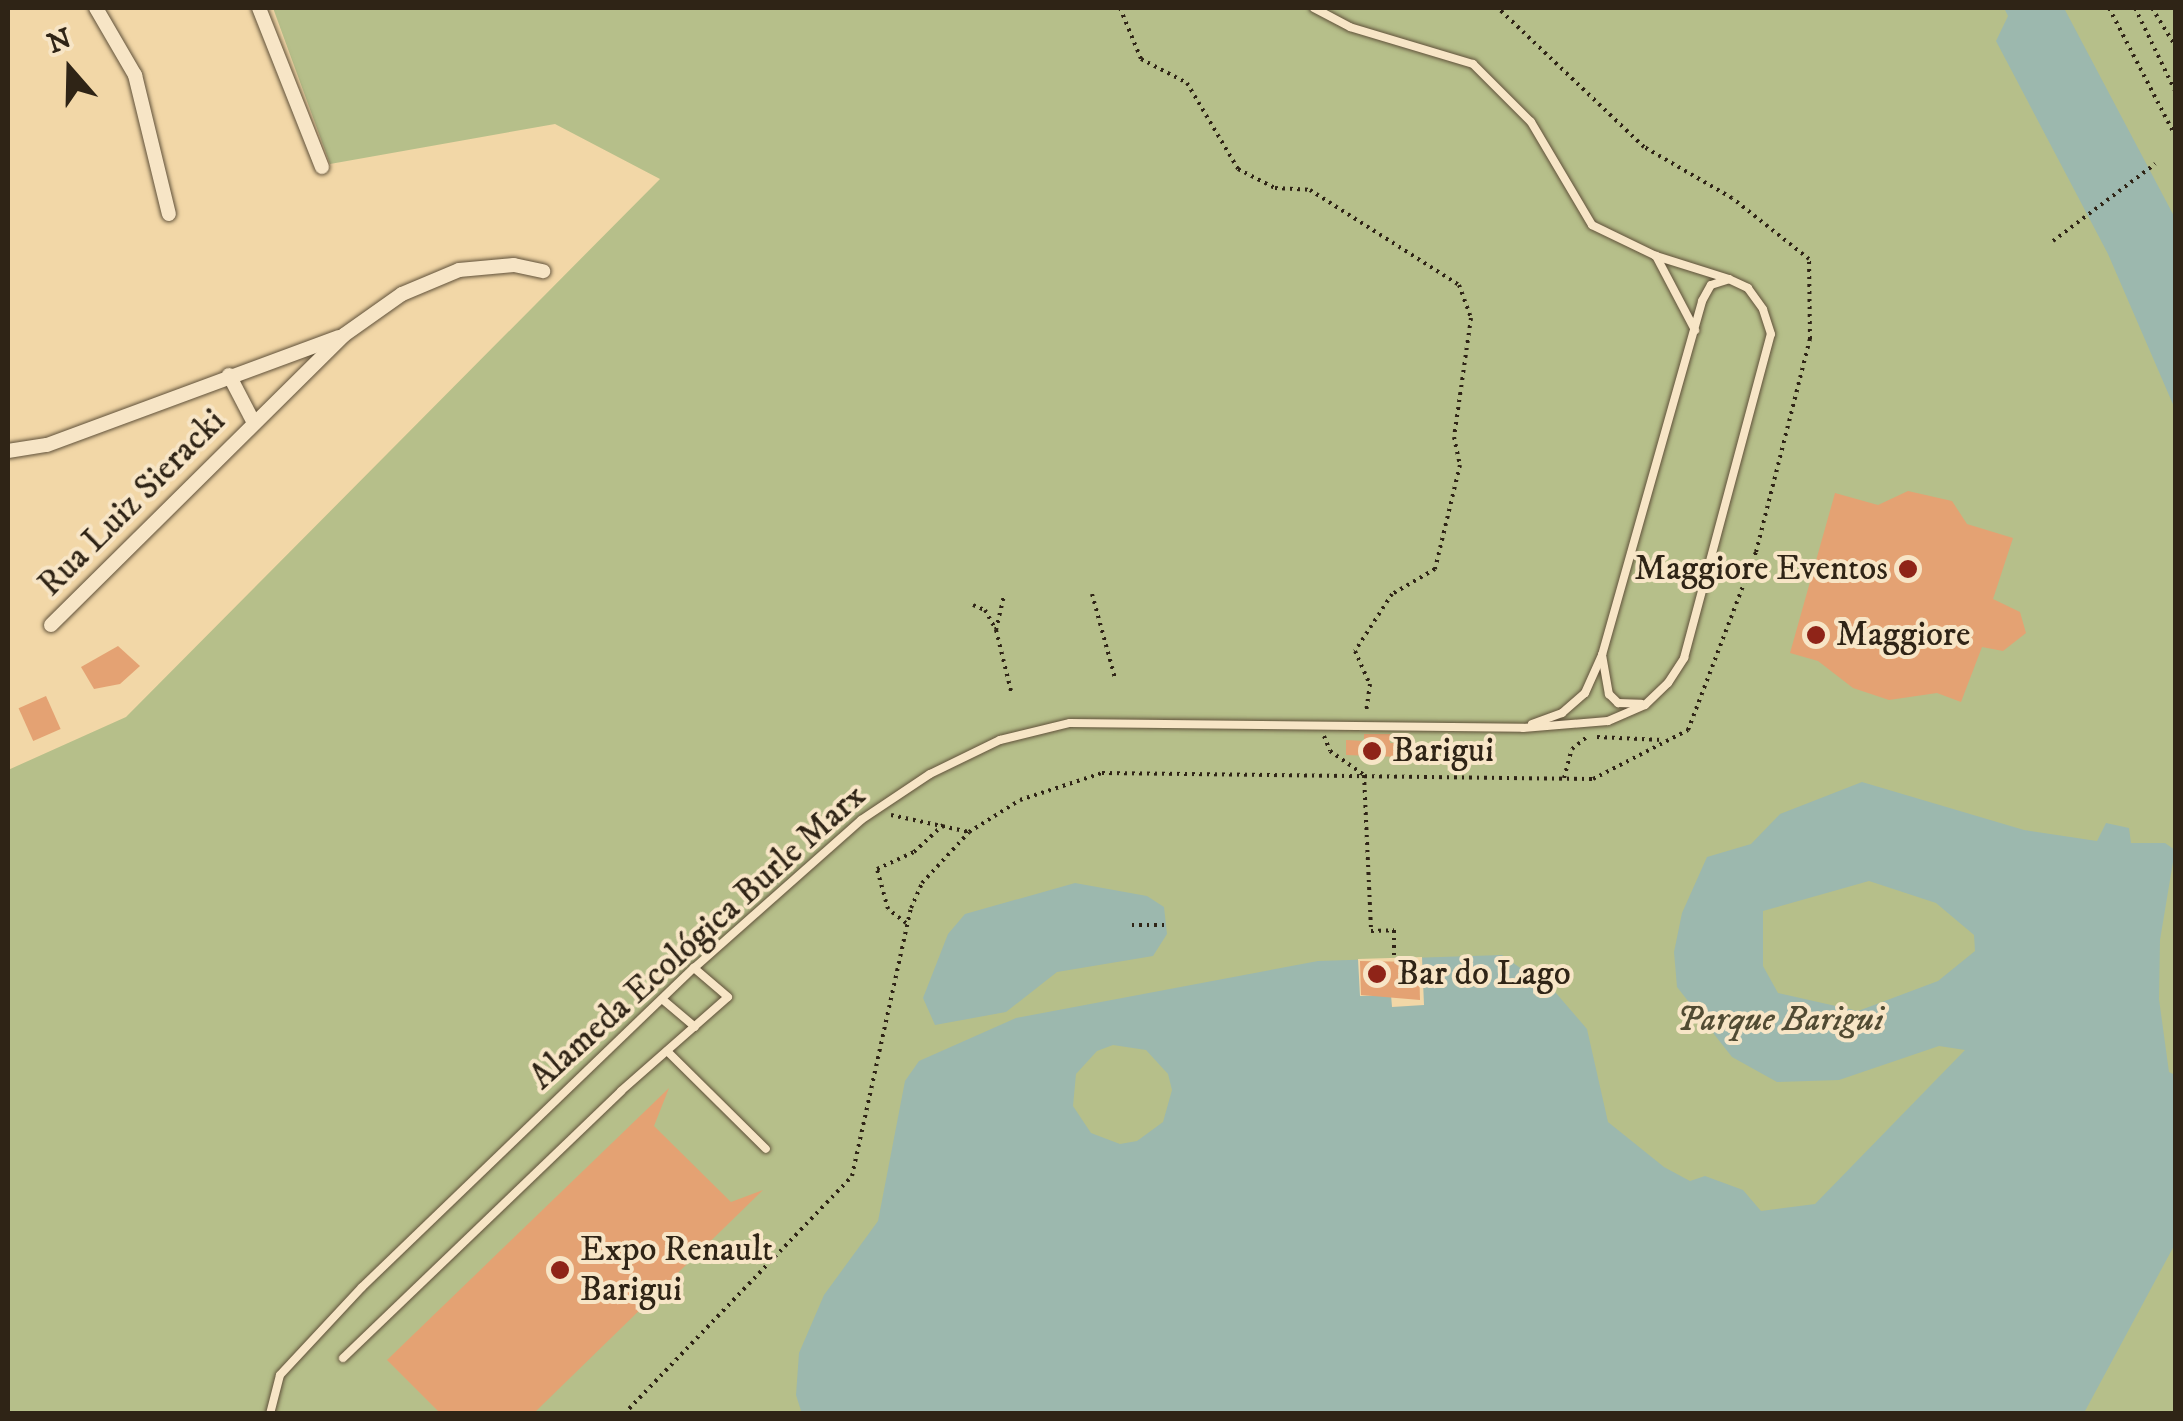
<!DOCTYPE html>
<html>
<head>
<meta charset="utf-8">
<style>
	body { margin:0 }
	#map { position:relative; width:2183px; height:1421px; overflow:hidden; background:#f2d7a7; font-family:"IM FELL DW Pica",serif }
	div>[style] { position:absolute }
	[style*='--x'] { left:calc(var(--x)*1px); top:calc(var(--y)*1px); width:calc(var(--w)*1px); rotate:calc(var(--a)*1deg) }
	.green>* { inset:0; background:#b6bf8a }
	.water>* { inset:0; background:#9cb8ae }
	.pier>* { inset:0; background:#f2d7a7 }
	.building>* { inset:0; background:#e4a273; transform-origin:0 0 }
	.path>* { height:4px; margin-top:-2px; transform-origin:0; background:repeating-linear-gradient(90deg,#2f2416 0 2.5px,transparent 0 7.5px) }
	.roads { filter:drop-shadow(0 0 2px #60513a) drop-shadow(0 0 2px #60513a) }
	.service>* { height:8px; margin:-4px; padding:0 4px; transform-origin:4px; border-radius:4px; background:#f7e5c6 }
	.minor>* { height:14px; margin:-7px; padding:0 7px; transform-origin:7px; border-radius:7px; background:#f7e5c6 }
	.dots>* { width:28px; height:28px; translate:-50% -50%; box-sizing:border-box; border:5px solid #f7e5c6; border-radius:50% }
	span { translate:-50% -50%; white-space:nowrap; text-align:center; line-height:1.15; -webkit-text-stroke:8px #f7e5c6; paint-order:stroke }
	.street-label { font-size:35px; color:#2f2416 }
	.poi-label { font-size:35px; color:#2f2416 }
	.right { translate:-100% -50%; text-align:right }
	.left { translate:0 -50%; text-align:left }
	.park-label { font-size:35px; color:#514b33; font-style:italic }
	.frame { position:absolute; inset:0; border:10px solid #2f2416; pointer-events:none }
	.north { position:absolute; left:20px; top:20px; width:100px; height:100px; -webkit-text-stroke:8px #f7e5c6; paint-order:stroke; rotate:340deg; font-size:28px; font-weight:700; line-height:40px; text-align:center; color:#2f2416 }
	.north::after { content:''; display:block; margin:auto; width:35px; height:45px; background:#2f2416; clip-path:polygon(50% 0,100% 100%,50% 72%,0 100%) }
</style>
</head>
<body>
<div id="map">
	<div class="green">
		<i style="clip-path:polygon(273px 8px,2175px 8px,2175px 1413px,8px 1413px,8px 770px,126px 717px,660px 179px,555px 124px,330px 164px)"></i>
	</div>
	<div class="water">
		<i style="clip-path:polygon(2004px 8px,2064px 8px,2175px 218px,2175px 409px,2108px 254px,1996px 41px,2008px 16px)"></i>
		<i style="clip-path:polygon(evenodd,1862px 782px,2024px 830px,2097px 841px,2106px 823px,2129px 828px,2131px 843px,2165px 843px,2175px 850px,2160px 940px,2159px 999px,2169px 1072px,2175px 1075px,2175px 1244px,2084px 1413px,802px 1414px,796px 1395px,799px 1353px,824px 1295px,878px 1221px,905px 1081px,919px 1061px,1016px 1018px,1318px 961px,1502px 955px,1556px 993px,1587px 1029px,1608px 1122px,1664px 1167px,1690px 1181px,1705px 1176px,1743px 1190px,1761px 1211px,1815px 1204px,1965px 1050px,1939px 1046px,1839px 1080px,1777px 1082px,1732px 1057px,1677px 987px,1674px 952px,1682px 913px,1707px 857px,1751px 844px,1780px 814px,1862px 782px,1869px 881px,1936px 903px,1974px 935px,1975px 951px,1938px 981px,1858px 1011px,1778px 993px,1763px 966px,1763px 911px,1869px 881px,1862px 782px,1113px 1045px,1146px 1050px,1168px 1074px,1172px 1090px,1163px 1122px,1137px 1141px,1120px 1144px,1091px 1133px,1073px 1106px,1076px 1074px,1097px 1051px,1113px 1045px)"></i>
		<i style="clip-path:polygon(1075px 883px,1147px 896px,1164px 907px,1167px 934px,1153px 956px,1057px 972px,1006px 1012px,935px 1025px,923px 998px,948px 934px,965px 914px)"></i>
	</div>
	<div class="pier">
		<i style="clip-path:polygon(1422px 957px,1424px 1005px,1392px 1007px,1391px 995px,1360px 996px,1358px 959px)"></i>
	</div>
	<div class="building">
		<i style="clip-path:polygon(1908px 491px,1952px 501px,1967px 524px,2013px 538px,1993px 599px,2020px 612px,2026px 633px,2003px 651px,1982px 647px,1961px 702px,1937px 693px,1889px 700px,1853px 688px,1818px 661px,1790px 653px,1835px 493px,1878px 505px)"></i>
		<i style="clip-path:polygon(118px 646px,140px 666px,120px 684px,94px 689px,81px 667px)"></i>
		<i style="left:46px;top:696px;width:36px;height:30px;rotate:66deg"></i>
		<i style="clip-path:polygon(1364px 734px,1390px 734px,1390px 743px,1401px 743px,1400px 757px,1346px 755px,1346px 740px,1364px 741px)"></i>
		<i style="clip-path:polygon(1360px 961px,1419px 962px,1420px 1000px,1361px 995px)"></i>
		<i style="clip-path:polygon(669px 1088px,654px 1126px,731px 1202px,763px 1190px,533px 1414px,441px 1414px,387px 1360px)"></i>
	</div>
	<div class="path">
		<i style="--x:1120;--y:8;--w:55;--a:67.6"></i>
		<i style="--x:1141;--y:59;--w:52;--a:27.6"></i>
		<i style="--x:1187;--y:83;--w:100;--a:59.3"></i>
		<i style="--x:1238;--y:169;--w:42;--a:27.2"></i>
		<i style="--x:1275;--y:188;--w:35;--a:3"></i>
		<i style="--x:1310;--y:190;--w:177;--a:32.5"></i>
		<i style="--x:1459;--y:285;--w:35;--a:70"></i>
		<i style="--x:1471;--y:318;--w:120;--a:98.1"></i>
		<i style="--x:1454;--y:437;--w:29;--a:78"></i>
		<i style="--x:1460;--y:465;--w:107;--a:103.5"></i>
		<i style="--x:1435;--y:569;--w:50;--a:149.8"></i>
		<i style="--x:1392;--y:594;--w:68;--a:123"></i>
		<i style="--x:1355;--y:651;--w:36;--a:66"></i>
		<i style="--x:1370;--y:684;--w:29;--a:98"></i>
		<i style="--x:2109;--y:8;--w:145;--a:62.6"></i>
		<i style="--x:2135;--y:8;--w:94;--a:64.2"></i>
		<i style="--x:2152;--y:8;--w:46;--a:58.4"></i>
		<i style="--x:2053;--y:241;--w:128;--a:-37"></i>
		<i style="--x:1092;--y:594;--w:87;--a:74.7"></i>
		<i style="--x:973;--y:605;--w:13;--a:23"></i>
		<i style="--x:985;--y:610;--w:23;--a:61"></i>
		<i style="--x:996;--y:630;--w:67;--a:76.2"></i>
		<i style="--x:996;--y:630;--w:37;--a:-77"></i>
		<i style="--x:1324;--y:736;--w:16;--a:68"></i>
		<i style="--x:1330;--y:751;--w:42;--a:35.2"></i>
		<i style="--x:1364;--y:775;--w:156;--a:87.4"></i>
		<i style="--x:1371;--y:931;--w:23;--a:-2"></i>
		<i style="--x:1394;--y:930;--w:28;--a:90"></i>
		<i style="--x:1597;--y:737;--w:65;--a:2.6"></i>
		<i style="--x:1564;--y:778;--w:30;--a:-75"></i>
		<i style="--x:1572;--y:749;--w:19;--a:-39"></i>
		<i style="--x:891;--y:815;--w:80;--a:12.3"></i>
		<i style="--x:906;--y:923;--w:23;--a:-142"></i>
		<i style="--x:888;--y:909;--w:41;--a:-105.4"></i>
		<i style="--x:877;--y:869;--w:41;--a:-24.7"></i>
		<i style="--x:914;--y:852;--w:40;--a:-43"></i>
		<i style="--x:1132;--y:925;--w:37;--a:0"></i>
		<i style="--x:624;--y:1414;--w:330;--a:-46.2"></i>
		<i style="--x:852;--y:1176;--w:274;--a:-77.6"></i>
		<i style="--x:911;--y:908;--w:27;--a:-66"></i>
		<i style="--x:922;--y:883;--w:69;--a:-47.3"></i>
		<i style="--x:969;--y:832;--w:60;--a:-32.1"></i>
		<i style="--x:1020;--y:800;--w:86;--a:-18.2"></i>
		<i style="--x:1102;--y:773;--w:491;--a:0.7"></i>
		<i style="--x:1593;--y:779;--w:107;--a:-27.3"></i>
		<i style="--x:1688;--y:730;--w:191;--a:-69.1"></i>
		<i style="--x:1756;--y:552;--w:220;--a:-75.8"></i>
		<i style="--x:1810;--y:339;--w:80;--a:-90.7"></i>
		<i style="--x:1809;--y:259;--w:98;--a:-141.6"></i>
		<i style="--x:1732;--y:198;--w:102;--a:-149.9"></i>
		<i style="--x:1644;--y:147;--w:202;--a:-136.4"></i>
	</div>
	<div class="roads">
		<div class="service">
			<i style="--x:1656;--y:256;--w:84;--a:62.2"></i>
			<i style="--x:1602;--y:655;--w:40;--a:80"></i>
			<i style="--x:1609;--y:694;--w:13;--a:45"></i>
			<i style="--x:1618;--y:703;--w:23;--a:2"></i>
			<i style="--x:1532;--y:724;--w:32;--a:-20"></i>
			<i style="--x:1562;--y:713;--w:30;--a:-41"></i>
			<i style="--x:1585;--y:693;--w:42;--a:-65.9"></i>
			<i style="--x:1602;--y:655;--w:368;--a:-74.2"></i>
			<i style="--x:1702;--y:301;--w:18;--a:-61"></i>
			<i style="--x:1711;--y:285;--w:19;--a:-18"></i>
			<i style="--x:662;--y:999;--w:43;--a:40.3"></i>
			<i style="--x:667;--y:1051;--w:139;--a:44.7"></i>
			<i style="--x:343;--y:1358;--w:385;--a:-43.8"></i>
			<i style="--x:621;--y:1091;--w:142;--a:-41.3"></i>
			<i style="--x:728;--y:997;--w:45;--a:-139.5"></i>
			<i style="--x:270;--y:1414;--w:40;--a:-75.6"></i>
			<i style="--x:280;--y:1375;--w:120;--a:-47"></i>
			<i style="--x:362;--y:1287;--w:460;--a:-43.9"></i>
			<i style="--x:694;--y:968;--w:223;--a:-41.5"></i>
			<i style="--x:861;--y:820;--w:83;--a:-33.7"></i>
			<i style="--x:930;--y:774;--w:78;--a:-25.9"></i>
			<i style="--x:1000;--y:740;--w:72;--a:-13.7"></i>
			<i style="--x:1070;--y:723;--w:453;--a:0.6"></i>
			<i style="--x:1523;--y:728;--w:85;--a:-4.7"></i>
			<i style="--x:1608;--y:721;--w:40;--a:-23.4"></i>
			<i style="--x:1645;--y:705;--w:32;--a:-44"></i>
			<i style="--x:1668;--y:683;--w:30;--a:-57"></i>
			<i style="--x:1684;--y:658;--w:335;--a:-75"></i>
			<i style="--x:1771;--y:334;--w:26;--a:-108"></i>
			<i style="--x:1763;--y:309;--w:26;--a:-126"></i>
			<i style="--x:1748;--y:288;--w:21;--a:-155"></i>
			<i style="--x:1729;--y:279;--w:77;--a:-162.5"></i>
			<i style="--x:1656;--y:256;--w:71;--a:-154.2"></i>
			<i style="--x:1592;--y:225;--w:120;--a:-120.6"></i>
			<i style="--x:1531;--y:122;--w:82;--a:-135"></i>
			<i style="--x:1473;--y:64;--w:128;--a:-163.3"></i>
			<i style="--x:1350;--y:27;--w:41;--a:-152.2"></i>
		</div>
		<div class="minor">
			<i style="--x:96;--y:8;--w:78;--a:59.8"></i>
			<i style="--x:135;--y:75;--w:143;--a:76.3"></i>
			<i style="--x:259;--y:8;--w:171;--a:68.4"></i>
			<i style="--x:229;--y:375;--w:54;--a:62.5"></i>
			<i style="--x:8;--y:451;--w:39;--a:-9"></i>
			<i style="--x:47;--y:445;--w:311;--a:-20.3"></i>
			<i style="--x:51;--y:625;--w:412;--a:-44.7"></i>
			<i style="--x:344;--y:335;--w:71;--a:-35.3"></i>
			<i style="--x:402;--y:294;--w:62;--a:-22.8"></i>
			<i style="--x:459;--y:270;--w:55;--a:-5.2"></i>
			<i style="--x:514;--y:265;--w:30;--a:12"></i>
		</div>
	</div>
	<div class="dots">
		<i style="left:1908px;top:569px;background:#8f2418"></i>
		<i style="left:1816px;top:635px;background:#8f2418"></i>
		<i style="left:1372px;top:751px;background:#8f2418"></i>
		<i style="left:1377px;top:974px;background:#8f2418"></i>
		<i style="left:560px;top:1270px;background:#8f2418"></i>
	</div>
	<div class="street-label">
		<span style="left:132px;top:503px;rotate:-45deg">Rua Luiz Sieracki</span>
		<span style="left:698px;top:937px;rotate:-42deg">Alameda Ecológica Burle Marx</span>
	</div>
	<div class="poi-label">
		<span class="right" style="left:1888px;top:569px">Maggiore Eventos</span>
		<span class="left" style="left:1836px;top:635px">Maggiore</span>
		<span class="left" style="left:1392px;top:751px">Barigui</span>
		<span class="left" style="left:1397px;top:974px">Bar do Lago</span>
		<span class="left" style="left:580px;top:1270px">Expo Renault<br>Barigui</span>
	</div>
	<div class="park-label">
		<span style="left:1780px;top:1020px">Parque Barigui</span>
	</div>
	<div class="frame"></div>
	<div class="north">N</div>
</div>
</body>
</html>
